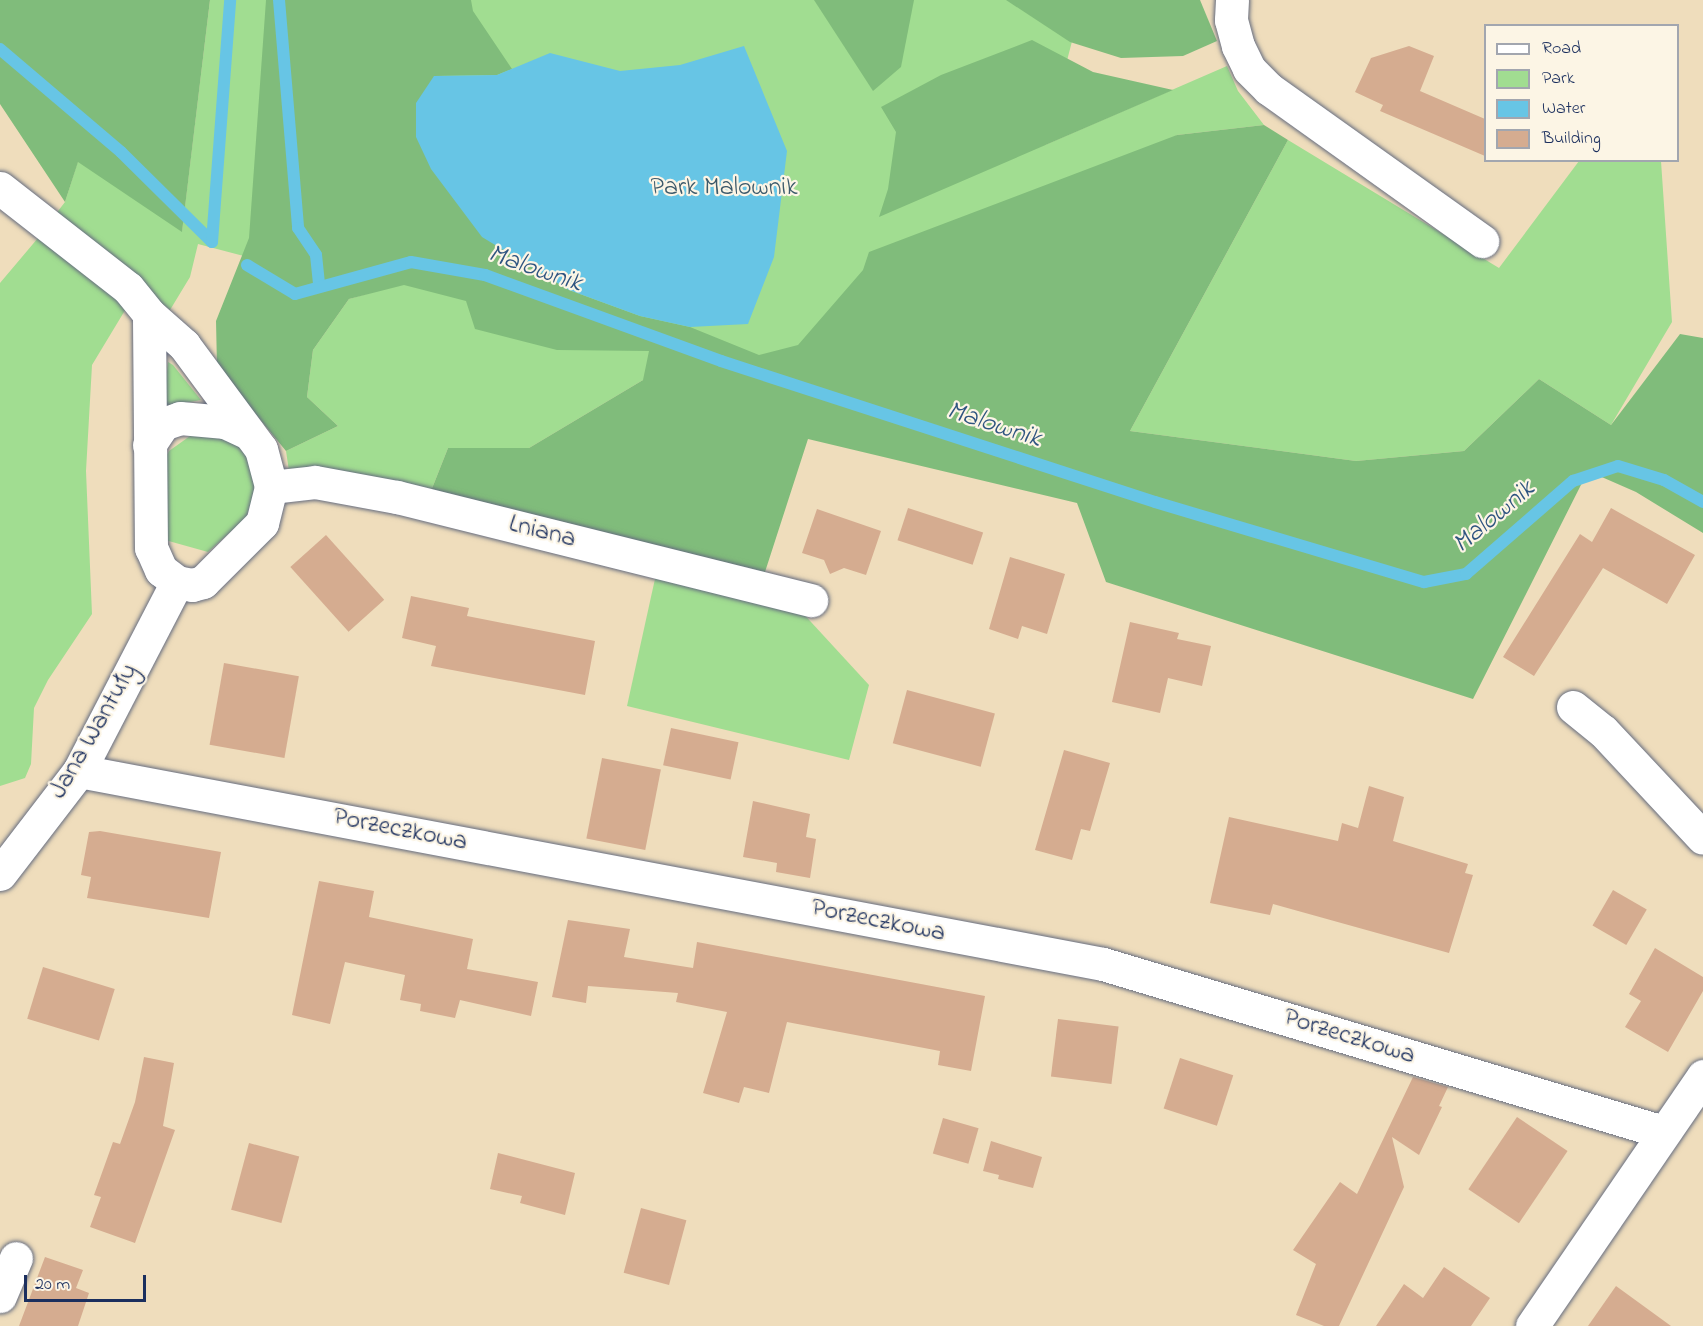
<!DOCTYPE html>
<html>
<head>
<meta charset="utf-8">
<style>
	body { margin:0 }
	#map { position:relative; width:1703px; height:1326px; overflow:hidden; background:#efddbc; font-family:"Indie Flower",sans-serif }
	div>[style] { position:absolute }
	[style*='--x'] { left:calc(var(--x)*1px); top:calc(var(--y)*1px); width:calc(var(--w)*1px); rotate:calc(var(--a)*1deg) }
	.green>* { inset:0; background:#a1dd91 }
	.forest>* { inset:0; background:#80bc7b }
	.water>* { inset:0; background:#67c5e5 }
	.stream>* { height:12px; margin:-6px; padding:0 6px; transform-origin:6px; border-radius:6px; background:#67c5e5 }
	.building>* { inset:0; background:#d5ac90; transform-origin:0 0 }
	.roads { filter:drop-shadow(0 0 2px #656c7f) drop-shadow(0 0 2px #656c7f) }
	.minor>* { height:33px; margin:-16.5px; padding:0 16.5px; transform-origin:16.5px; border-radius:16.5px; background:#fff }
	span { translate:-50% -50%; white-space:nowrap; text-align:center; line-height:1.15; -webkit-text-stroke:4.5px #fcf5e5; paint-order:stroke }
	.park-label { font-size:26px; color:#3c5a6b }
	.street-label { font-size:26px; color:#1b2f5e }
	.water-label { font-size:27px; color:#2e5480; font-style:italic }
	.legend { position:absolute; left:1484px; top:24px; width:195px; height:138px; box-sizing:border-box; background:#fcf5e5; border:2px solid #a2a6af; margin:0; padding:8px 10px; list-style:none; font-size:18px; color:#1b2f5e }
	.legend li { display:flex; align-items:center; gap:12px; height:30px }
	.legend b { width:30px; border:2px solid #a2a6af }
	.scale { position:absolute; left:24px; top:1275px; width:122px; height:27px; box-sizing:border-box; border:3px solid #1b2f5e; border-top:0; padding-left:8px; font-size:18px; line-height:21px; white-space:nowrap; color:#1b2f5e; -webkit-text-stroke:4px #fcf5e5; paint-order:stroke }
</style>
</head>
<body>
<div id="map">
	<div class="green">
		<i style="clip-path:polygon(210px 0,1077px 0,1082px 3px,1045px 145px,1227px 66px,1238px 91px,1264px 125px,1177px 135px,840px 415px,643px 380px,529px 448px,448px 448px,431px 491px,289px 471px,286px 451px,338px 426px,307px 397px,313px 350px,349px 299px,377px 291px,198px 244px,190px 277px,170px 310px,55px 215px,65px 202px,78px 161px,182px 231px)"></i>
		<i style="clip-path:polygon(1288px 140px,1499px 268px,1579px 161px,1661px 161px,1672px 322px,1611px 425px,1539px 379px,1464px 451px,1356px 461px,1130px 431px)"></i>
		<i style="clip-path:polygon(38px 238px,127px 307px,92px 365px,86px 471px,92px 614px,48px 680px,34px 708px,31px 764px,25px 778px,0 786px,0 283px)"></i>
		<i style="clip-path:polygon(168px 362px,173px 365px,201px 400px,163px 407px)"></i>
		<i style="clip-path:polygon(197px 431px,233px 439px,247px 451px,258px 482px,246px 518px,208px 552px,165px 540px,159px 470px,169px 451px)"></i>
		<i style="clip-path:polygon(662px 547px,765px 572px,869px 685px,849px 760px,627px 706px)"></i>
	</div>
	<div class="forest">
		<i style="clip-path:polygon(0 0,210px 0,182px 232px,78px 162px,65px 202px,0 104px)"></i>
		<i style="clip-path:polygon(266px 0,471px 0,473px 11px,512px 69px,497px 75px,434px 76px,569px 290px,640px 316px,690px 327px,759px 355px,798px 345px,863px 270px,869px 252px,1177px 135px,1264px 125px,1288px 140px,1130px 431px,1356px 461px,1464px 451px,1539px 379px,1611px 425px,1680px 334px,1703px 338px,1703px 533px,1636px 492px,1588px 471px,1473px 699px,1106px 582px,1077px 503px,808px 439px,765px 572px,431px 491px,448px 448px,529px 448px,643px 380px,649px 351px,557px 350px,475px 329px,466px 301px,404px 285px,349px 299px,313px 350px,307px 397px,338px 426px,286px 451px,217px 367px,216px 321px,249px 238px)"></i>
		<i style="clip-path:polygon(814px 0,914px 0,901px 67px,873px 91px)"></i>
		<i style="clip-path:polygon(1006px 0,1200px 0,1217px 41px,1183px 56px,1121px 58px,1070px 42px)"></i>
		<i style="clip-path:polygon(1032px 40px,1093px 72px,1173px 90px,879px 217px,888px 189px,896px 132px,881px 107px,941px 75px)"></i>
	</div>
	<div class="water">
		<i style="clip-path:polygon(744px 46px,787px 151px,774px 257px,748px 324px,690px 327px,640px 316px,569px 290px,482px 237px,431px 169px,416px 137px,416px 103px,434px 76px,497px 75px,550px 53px,620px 71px,680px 65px)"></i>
	</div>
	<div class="stream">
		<i style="--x:279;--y:0;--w:229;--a:85.2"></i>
		<i style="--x:298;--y:228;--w:32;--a:56"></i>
		<i style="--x:316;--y:255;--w:31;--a:84"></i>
		<i style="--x:0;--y:49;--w:159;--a:40.4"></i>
		<i style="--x:121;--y:152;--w:128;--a:44.7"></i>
		<i style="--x:212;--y:242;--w:243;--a:-85.7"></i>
		<i style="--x:247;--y:265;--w:56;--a:31.1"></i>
		<i style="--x:295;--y:294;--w:120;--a:-15.4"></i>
		<i style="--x:411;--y:262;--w:75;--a:10"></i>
		<i style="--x:485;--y:275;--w:251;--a:20"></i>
		<i style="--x:721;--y:361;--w:456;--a:18"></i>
		<i style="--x:1155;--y:502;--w:281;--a:16.6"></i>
		<i style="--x:1424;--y:582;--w:43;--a:-10.8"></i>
		<i style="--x:1466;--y:574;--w:142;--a:-41"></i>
		<i style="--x:1573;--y:481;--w:47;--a:-18.4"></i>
		<i style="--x:1618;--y:466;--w:48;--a:16.9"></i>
		<i style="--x:1664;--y:480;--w:45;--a:29.4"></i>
	</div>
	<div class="building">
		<i style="clip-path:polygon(1409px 46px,1434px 56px,1420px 91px,1485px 119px,1485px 156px,1380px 111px,1383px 105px,1355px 92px,1371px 58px)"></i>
		<i style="left:908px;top:508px;width:79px;height:34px;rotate:18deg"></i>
		<i style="clip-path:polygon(1611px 508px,1695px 555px,1667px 604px,1603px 568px,1534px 676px,1503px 657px,1580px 534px,1592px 542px)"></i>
		<i style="clip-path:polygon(817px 509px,881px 531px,866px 575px,844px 568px,830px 574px,824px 560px,802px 553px)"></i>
		<i style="left:326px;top:535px;width:87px;height:48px;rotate:48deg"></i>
		<i style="clip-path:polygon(1010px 557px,1065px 574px,1047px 634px,1022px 626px,1018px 639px,989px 629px)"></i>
		<i style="clip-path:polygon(411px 596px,469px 608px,467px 616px,595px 641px,585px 695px,431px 666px,436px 646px,402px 638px)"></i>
		<i style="clip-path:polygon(1130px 622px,1179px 633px,1177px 639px,1211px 646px,1202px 686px,1168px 678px,1160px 713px,1112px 702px)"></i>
		<i style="left:224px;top:663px;width:76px;height:83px;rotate:10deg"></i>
		<i style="left:907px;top:690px;width:91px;height:55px;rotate:15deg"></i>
		<i style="left:671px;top:728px;width:69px;height:38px;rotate:12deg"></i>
		<i style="clip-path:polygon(1064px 750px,1110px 763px,1090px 831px,1081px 829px,1072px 860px,1035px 850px)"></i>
		<i style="left:602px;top:758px;width:60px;height:82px;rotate:11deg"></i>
		<i style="clip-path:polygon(1369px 786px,1404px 797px,1393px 841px,1468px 864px,1465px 873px,1473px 875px,1449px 953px,1273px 904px,1270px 915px,1210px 903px,1229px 817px,1338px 841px,1342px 823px,1358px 828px)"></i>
		<i style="clip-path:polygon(753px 801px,810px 814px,806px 837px,816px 839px,810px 878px,776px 872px,777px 863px,743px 857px)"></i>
		<i style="clip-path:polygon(100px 831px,221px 852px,209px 918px,87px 898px,91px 877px,81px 875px,89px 832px)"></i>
		<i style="clip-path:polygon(319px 881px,374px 891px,369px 917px,473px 939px,467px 969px,538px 982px,531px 1016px,460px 1000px,455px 1018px,420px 1011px,421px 1004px,400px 1000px,405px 975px,345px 962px,330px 1024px,292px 1015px)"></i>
		<i style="left:1613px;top:890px;width:39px;height:41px;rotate:30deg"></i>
		<i style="clip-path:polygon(568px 920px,630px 929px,624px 957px,693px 968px,697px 942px,985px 996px,971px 1071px,938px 1065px,940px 1051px,787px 1022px,769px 1093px,744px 1087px,739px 1103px,703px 1093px,727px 1012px,676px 1002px,678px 993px,588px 986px,586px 1003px,552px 997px)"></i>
		<i style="clip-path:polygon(1655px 948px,1703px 977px,1703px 991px,1668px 1052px,1625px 1027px,1641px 1001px,1629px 994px)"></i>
		<i style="left:43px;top:967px;width:75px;height:54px;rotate:17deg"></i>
		<i style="left:1058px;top:1019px;width:61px;height:58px;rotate:7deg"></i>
		<i style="clip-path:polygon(144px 1057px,174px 1063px,163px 1126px,175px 1130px,135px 1243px,90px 1227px,101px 1197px,94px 1195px,113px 1142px,120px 1144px,135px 1102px)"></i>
		<i style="left:1180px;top:1058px;width:56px;height:53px;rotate:18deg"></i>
		<i style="clip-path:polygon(1413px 1077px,1448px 1087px,1439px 1106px,1442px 1107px,1419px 1155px,1392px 1137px,1404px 1187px,1339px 1326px,1324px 1326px,1296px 1315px,1316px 1264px,1293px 1250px,1340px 1182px,1357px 1194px)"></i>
		<i style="left:1517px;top:1117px;width:61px;height:87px;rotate:34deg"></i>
		<i style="left:943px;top:1118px;width:37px;height:37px;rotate:16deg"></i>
		<i style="clip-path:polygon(991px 1141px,1042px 1157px,1033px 1188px,998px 1179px,999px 1175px,983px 1171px)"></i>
		<i style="left:249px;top:1143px;width:52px;height:69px;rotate:15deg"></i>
		<i style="clip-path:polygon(498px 1153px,575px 1173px,565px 1215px,520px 1203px,522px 1196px,490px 1189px)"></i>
		<i style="left:641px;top:1208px;width:47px;height:67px;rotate:15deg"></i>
		<i style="clip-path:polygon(45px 1257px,83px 1270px,76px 1288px,89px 1293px,78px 1326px,19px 1326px)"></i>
		<i style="clip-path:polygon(1444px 1267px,1490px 1298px,1471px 1326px,1376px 1326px,1404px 1284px,1423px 1298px)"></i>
		<i style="clip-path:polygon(1616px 1286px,1671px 1326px,1588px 1326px)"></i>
	</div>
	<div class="roads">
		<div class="minor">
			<i style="--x:1232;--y:0;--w:20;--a:93"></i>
			<i style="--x:1231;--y:20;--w:27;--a:75"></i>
			<i style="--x:1238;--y:46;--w:25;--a:64"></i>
			<i style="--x:1249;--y:69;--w:28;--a:45"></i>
			<i style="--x:1269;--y:89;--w:262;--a:35.5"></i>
			<i style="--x:0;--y:188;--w:162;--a:38"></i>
			<i style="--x:128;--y:288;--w:33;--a:51"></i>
			<i style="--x:149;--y:314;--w:47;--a:41.5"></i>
			<i style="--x:184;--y:345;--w:129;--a:53.5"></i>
			<i style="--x:261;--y:449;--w:39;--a:75"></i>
			<i style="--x:271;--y:487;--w:37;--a:104"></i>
			<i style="--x:262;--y:523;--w:83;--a:135"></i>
			<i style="--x:203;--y:582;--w:11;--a:165"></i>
			<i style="--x:192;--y:585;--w:15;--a:-169"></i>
			<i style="--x:177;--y:582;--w:20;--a:-143"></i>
			<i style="--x:161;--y:570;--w:24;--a:-114"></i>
			<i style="--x:151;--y:548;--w:234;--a:-90.5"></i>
			<i style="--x:149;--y:445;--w:25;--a:-56"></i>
			<i style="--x:163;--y:424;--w:18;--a:-19"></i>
			<i style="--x:180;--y:418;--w:45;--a:5.1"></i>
			<i style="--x:225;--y:422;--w:26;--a:25"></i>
			<i style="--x:271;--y:487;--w:44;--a:-6.5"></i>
			<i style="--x:315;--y:482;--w:83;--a:10.4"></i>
			<i style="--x:397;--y:497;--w:427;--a:14"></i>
			<i style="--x:1573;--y:707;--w:38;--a:39"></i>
			<i style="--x:1603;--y:731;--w:146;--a:46.9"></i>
			<i style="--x:79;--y:771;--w:1042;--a:10.67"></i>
			<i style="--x:1103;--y:964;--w:585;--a:16.7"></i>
			<i style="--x:0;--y:874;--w:130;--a:-52.5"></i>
			<i style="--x:79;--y:771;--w:213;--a:-62.6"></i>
			<i style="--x:0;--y:1296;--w:41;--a:-67.2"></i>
			<i style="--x:1532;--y:1326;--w:303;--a:-55.6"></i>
		</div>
	</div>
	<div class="park-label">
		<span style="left:724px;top:189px">Park Malownik</span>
	</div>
	<div class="street-label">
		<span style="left:542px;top:533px;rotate:14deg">Lniana</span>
		<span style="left:95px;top:732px;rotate:-60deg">Jana Wantuły</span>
		<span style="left:400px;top:831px;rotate:11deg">Porzeczkowa</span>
		<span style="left:878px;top:922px;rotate:11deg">Porzeczkowa</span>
		<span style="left:1349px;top:1038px;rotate:17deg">Porzeczkowa</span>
	</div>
	<div class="water-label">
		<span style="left:535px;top:269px;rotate:19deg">Malownik</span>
		<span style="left:994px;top:425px;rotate:18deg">Malownik</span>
		<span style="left:1494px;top:517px;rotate:-40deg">Malownik</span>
	</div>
	<ul class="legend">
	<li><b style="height:8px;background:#fff"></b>Road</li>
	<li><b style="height:16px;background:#a1dd91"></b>Park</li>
	<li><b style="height:16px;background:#67c5e5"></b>Water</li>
	<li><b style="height:16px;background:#d5ac90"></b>Building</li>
	</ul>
	<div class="scale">20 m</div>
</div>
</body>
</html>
